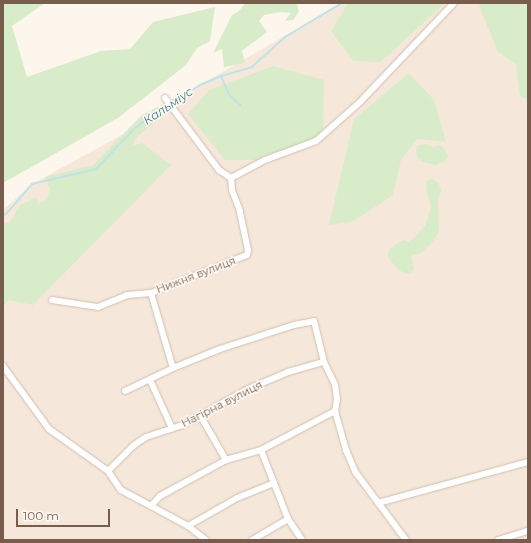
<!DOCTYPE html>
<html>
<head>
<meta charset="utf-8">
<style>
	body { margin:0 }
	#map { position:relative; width:531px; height:543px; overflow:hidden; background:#fdf6ec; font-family:Montserrat,sans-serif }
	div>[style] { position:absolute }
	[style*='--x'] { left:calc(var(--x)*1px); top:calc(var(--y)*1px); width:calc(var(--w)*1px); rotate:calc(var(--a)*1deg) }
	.residential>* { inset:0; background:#f5e8da }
	.green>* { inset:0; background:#d8ecc9 }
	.stream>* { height:2px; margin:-1px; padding:0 1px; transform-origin:1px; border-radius:1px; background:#bfe3e8 }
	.roads { filter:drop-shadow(0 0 1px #d1beb0) drop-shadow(0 0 1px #d1beb0) }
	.minor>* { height:6px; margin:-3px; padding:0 3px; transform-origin:3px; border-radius:3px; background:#fff }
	span { translate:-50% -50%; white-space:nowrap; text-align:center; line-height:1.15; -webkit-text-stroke:3px #fffaf3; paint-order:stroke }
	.street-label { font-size:11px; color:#7a5c4d }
	.water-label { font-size:12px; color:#437c86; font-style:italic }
	.frame { position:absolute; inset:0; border:4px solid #7a5c4d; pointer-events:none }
	.scale { position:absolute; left:16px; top:509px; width:94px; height:18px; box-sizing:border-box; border:2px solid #7a5c4d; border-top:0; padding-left:5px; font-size:12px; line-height:14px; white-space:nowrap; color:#7a5c4d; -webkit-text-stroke:3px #fffaf3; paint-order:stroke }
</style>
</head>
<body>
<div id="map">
	<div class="residential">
		<i style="clip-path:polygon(342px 3px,528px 3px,528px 540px,3px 540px,3px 210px,32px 184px,171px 108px,200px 85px)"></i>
	</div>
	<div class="green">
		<i style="clip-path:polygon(3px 3px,45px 3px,12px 26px,27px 77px,101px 51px,130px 49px,153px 22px,215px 7px,210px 41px,197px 48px,186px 65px,118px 118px,3px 183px)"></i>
		<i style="clip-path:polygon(245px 3px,297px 3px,299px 12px,293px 20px,285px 21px,291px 13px,282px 12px,264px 15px,259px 21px,267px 32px,242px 51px,245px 63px,224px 67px,222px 49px,213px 53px,232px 15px,239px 11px)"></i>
		<i style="clip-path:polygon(348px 3px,445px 3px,381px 62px,353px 61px,331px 31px)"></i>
		<i style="clip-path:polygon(478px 3px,528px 3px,528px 100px,520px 96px,516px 64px,498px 52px)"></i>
		<i style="clip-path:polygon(273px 66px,324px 80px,323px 141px,260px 160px,225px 160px,188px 114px,209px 90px)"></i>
		<i style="clip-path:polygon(409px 73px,434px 100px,446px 142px,417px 139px,401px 160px,393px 195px,354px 221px,329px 225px,354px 119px)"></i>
		<i style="clip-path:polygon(165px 103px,168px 111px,137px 137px,132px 146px,142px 143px,171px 165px,33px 305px,9px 300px,3px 307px,3px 224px,10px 222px,20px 205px,37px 197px,38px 204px,47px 199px,50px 189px,45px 177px,93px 165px,142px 115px)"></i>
		<i style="clip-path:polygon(426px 144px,434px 147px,440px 145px,444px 148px,448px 156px,445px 161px,436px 165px,422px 162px,417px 156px,416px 149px,419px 145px)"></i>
		<i style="clip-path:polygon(431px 179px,435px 180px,439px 184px,441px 191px,438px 201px,439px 232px,431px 244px,421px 253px,411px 256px,414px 269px,410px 274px,405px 273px,398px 270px,388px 257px,389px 249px,403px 240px,408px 242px,414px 238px,425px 226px,431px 207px,426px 188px,427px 181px)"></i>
	</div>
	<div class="stream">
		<i style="--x:221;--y:76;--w:21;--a:67"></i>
		<i style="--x:229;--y:95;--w:15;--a:42"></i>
		<i style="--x:3;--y:215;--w:3;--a:-18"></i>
		<i style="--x:6;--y:214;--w:40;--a:-49"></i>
		<i style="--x:32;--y:184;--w:66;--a:-13.2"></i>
		<i style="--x:96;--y:169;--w:55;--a:-46.5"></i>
		<i style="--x:134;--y:129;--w:43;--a:-37.4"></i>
		<i style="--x:168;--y:103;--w:37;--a:-29"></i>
		<i style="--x:200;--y:85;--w:23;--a:-23"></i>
		<i style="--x:221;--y:76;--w:32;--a:-16"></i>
		<i style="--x:252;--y:67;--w:45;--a:-42.3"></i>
		<i style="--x:285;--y:37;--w:66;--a:-30.8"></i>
	</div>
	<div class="roads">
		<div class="minor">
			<i style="--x:231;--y:178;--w:38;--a:-28"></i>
			<i style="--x:265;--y:160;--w:54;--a:-20.4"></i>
			<i style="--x:316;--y:141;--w:60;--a:-41.6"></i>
			<i style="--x:361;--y:101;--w:135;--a:-46.5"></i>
			<i style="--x:151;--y:293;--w:78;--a:73.7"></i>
			<i style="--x:52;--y:300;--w:47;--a:8.7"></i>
			<i style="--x:98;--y:307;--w:31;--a:-22"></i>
			<i style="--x:127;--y:295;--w:24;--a:-5"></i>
			<i style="--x:151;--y:293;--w:103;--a:-21.6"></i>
			<i style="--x:247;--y:255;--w:5;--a:-79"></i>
			<i style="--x:248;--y:250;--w:40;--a:-102"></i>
			<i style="--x:240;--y:211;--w:22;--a:-111"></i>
			<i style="--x:232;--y:190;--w:12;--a:-95"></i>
			<i style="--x:231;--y:178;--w:14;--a:-146"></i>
			<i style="--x:219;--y:170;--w:90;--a:-126.9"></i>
			<i style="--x:3;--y:366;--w:78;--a:53.9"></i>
			<i style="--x:49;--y:429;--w:72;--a:35.4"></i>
			<i style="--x:108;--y:471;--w:23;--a:56"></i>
			<i style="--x:121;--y:490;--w:76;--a:28.2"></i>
			<i style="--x:188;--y:526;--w:23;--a:38"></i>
			<i style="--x:150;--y:380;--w:53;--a:65.4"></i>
			<i style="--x:125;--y:391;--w:53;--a:-25.6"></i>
			<i style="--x:173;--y:368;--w:51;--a:-22"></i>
			<i style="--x:220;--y:349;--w:78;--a:-18"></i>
			<i style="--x:294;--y:325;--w:20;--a:-11"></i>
			<i style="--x:314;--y:321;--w:42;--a:76.3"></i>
			<i style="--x:324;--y:362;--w:25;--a:64"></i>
			<i style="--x:335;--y:385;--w:14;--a:82"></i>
			<i style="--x:337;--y:399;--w:12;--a:99"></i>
			<i style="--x:335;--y:411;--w:41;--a:74.2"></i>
			<i style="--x:346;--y:450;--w:25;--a:67"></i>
			<i style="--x:356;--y:473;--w:84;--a:53.3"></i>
			<i style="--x:200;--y:415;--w:52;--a:60"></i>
			<i style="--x:261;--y:450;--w:74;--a:68.6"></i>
			<i style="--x:288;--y:519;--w:25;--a:56"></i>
			<i style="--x:108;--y:471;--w:37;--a:-45"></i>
			<i style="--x:134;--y:445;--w:14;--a:-34"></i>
			<i style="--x:146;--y:437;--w:39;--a:-18"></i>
			<i style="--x:183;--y:425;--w:74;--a:-29"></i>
			<i style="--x:248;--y:389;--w:43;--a:-23"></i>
			<i style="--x:288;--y:372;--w:37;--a:-16"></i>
			<i style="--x:378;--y:503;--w:156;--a:-15.3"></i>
			<i style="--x:151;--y:506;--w:13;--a:-48"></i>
			<i style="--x:160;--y:496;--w:75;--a:-28.6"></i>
			<i style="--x:226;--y:460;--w:36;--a:-16"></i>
			<i style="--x:261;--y:450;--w:84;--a:-27.8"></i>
			<i style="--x:188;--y:526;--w:56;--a:-29.7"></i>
			<i style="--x:237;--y:498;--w:40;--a:-22"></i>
			<i style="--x:252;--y:540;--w:42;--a:-30.3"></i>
			<i style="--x:498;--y:540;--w:31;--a:-17"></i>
		</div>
	</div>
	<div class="street-label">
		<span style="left:196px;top:275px;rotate:-21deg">Нижня вулиця</span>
		<span style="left:222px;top:404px;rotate:-27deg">Нагірна вулиця</span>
	</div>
	<div class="water-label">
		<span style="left:168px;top:106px;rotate:-34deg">Кальміус</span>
	</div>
	<div class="frame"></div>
	<div class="scale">100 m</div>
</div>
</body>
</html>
